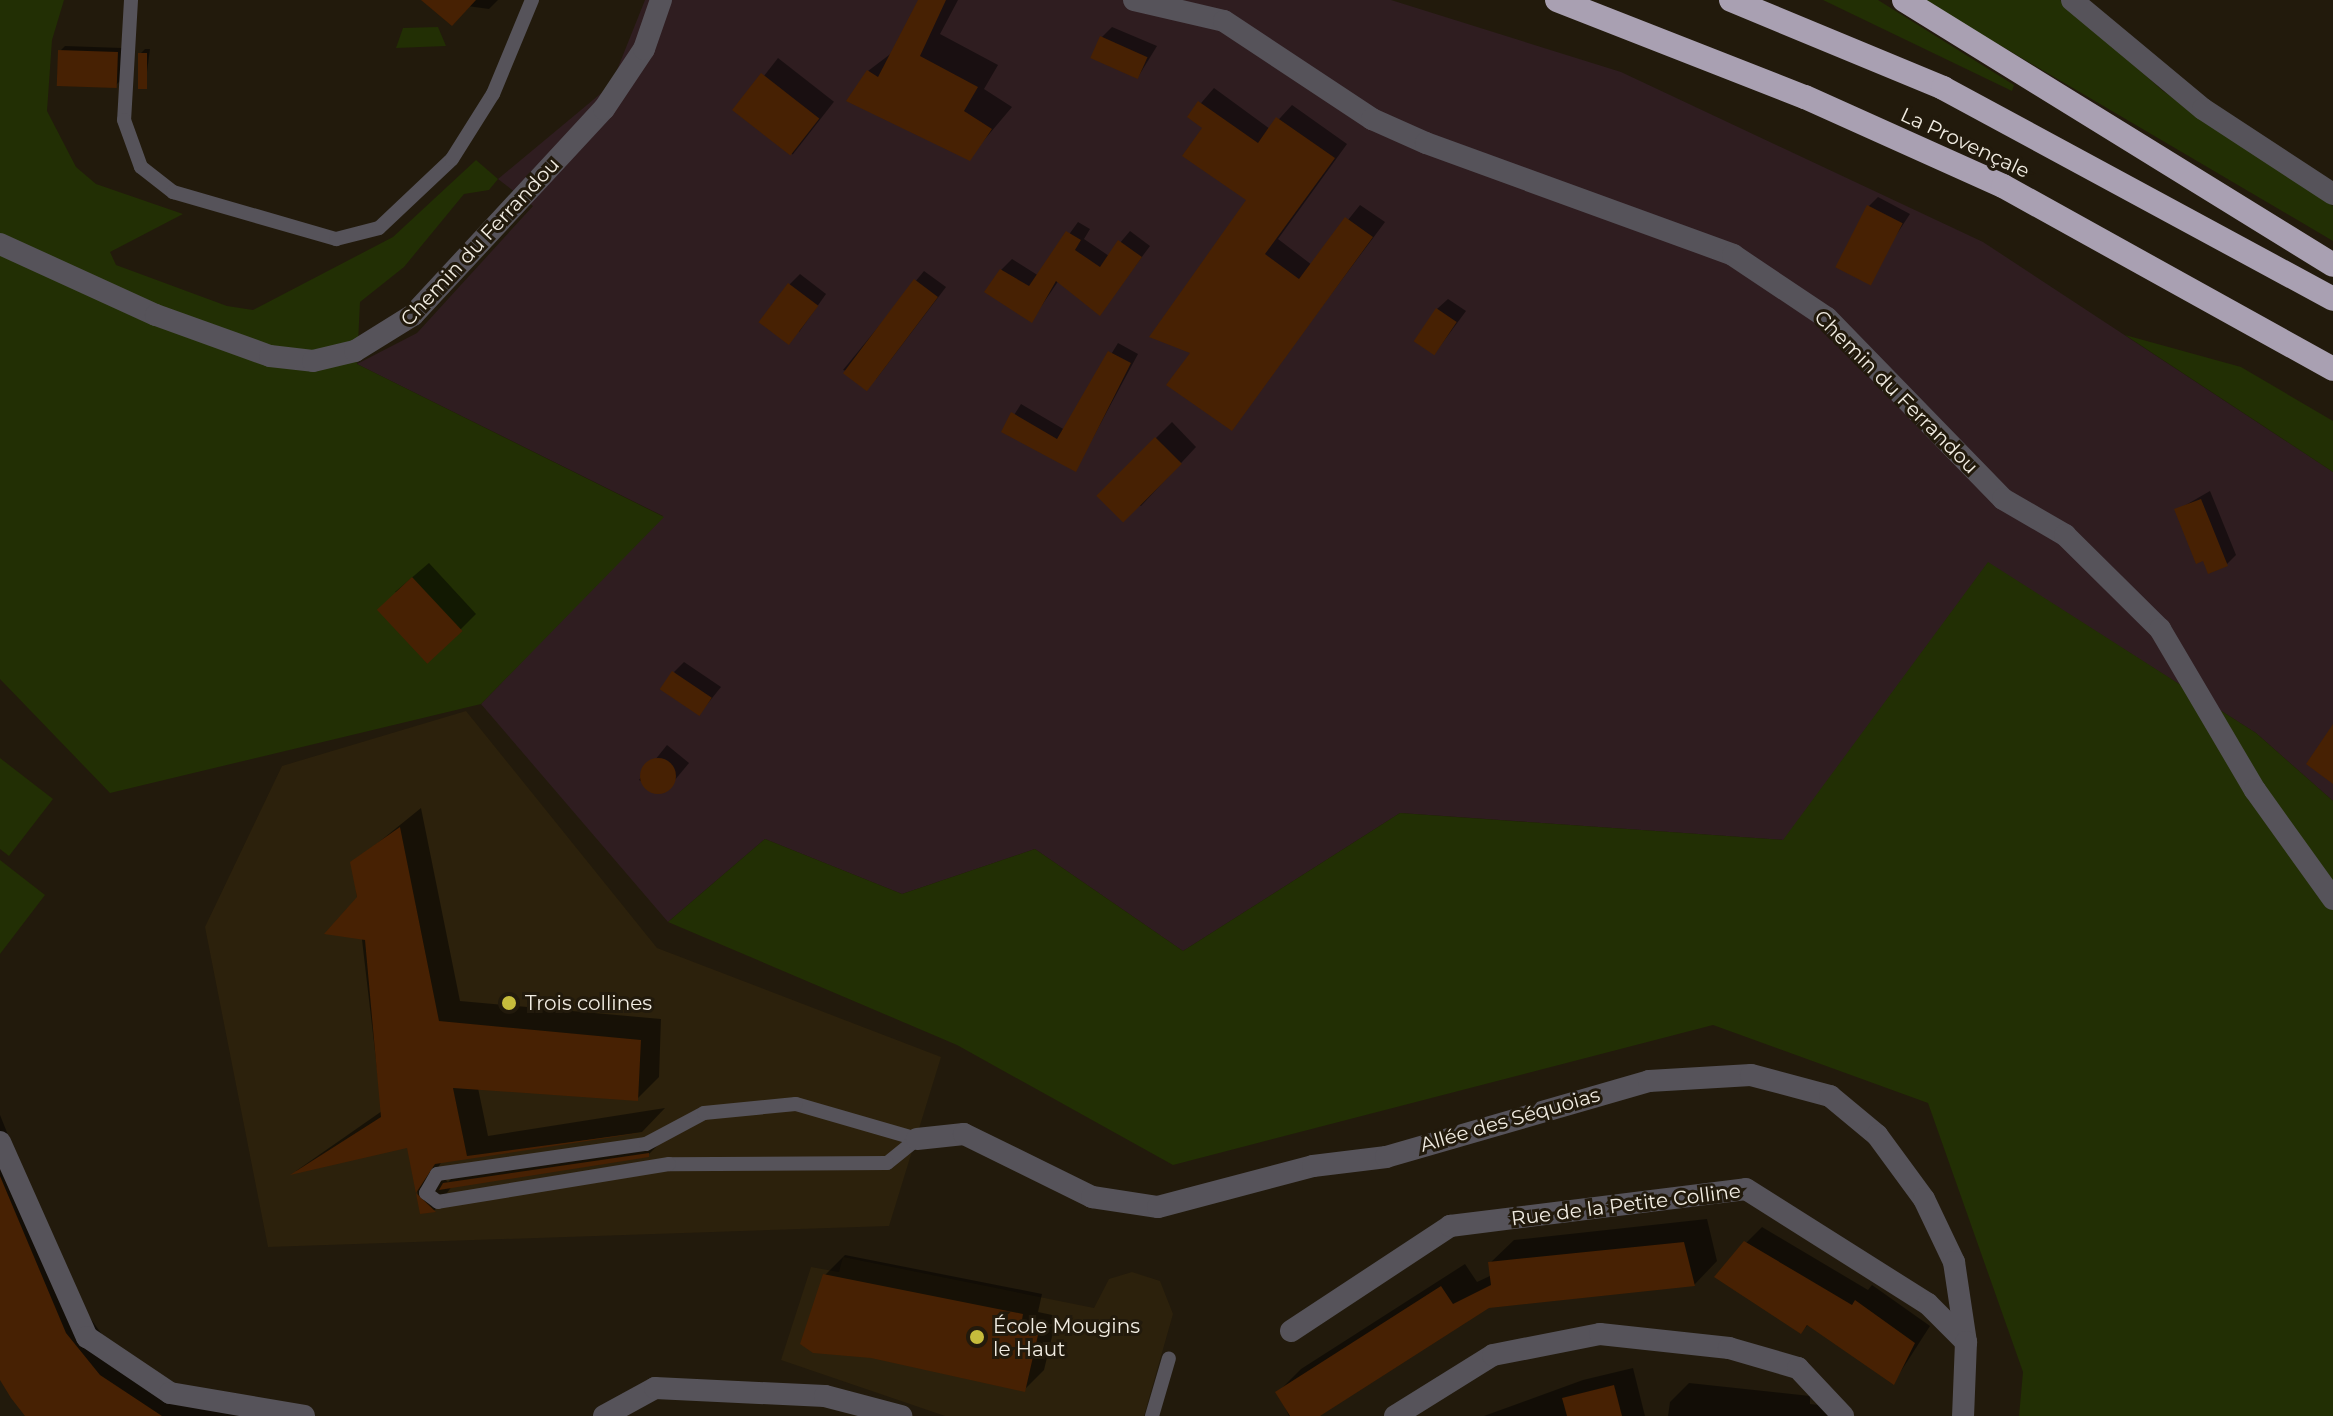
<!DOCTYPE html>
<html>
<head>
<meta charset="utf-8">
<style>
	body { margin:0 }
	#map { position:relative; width:2333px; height:1416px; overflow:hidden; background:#221a0c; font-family:Montserrat,sans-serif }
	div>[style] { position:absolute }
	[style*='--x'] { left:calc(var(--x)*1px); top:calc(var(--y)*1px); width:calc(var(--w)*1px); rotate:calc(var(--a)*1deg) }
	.built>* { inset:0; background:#2c210c }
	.industrial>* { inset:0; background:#2f1d20 }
	.green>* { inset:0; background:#222f04 }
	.shadow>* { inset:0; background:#0007; transform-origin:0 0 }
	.building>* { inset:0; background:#472103; transform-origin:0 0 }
	.round { border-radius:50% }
	.service>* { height:14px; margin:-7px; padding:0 7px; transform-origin:7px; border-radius:7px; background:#56535a }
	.minor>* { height:22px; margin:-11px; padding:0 11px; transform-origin:11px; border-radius:11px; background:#56535a }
	.motorway>* { height:24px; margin:-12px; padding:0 12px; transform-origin:12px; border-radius:12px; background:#a9a0b2 }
	.dots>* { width:22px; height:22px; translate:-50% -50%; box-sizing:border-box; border:4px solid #221a0c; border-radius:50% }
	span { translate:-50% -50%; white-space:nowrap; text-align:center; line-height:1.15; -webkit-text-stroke:6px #221a0c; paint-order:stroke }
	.street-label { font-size:20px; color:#f1ece2 }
	.poi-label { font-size:20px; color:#f1ece2 }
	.left { translate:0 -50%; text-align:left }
</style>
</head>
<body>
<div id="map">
	<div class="built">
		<i style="clip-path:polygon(466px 711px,657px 948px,941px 1057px,889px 1226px,268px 1247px,205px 927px,282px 766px)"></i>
		<i style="clip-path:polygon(843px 1257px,1094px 1308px,1109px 1279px,1132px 1272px,1160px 1281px,1173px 1314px,1144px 1416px,945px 1416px,781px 1360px,811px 1267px,839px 1272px)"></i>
	</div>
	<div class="industrial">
		<i style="clip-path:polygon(645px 0,1391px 0,1621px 72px,1983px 242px,2333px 472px,2333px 801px,2256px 733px,1988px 563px,1784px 840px,1400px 813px,1183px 951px,1035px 849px,902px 894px,765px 839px,668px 922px,481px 704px,663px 516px,357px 364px,417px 333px,533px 206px,498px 179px,611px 85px)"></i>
	</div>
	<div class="green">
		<i style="clip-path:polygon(0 0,64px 0,52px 40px,47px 111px,76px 167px,96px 184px,183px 214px,110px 252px,116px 265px,227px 306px,253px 310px,393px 237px,476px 160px,498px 179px,489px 190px,464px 194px,404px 267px,360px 302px,357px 364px,664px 517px,481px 704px,110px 793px,0 679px)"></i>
		<i style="clip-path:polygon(1823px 0,1878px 0,2014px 85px,2012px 91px)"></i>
		<i style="clip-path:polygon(1923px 0,2060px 0,2163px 91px,2333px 206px,2333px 241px)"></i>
		<i style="clip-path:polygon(438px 27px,446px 46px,396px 48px,403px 28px)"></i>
		<i style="clip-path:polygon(2125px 335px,2241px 367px,2333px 421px,2333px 472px)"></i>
		<i style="clip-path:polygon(1988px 562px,2256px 733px,2333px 801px,2333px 1416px,2019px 1416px,2023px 1372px,1928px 1103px,1713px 1025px,1173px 1165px,957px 1045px,668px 922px,765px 839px,902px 894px,1035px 849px,1183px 951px,1400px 813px,1783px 840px)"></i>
		<i style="clip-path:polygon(0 758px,53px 799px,9px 856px,0 849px)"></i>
		<i style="clip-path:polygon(0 860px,45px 895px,0 954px)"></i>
	</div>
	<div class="shadow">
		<i style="clip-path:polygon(424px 0,498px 0,489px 9px)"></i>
		<i style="clip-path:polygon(920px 0,958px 0,940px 34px,998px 65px,984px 89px,1012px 107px,969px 158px,868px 71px,893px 52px)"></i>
		<i style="clip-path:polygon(1112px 27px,1157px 46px,1138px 77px,1102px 37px)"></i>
		<i style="clip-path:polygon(65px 46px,122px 48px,120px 81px,115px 86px,60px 51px)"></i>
		<i style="clip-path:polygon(145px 49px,150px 49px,145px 87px,140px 54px)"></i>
		<i style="left:778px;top:58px;width:71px;height:67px;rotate:38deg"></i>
		<i style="clip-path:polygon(1214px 88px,1270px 129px,1292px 105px,1347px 144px,1278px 239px,1312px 265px,1360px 205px,1385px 222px,1231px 428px,1193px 352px,1249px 200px,1205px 127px,1190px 116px)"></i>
		<i style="clip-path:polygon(1878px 197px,1910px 214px,1866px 281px,1869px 206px)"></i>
		<i style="clip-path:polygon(1078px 222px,1090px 229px,1084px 239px,1109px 256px,1130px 231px,1150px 246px,1100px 313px,1059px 280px,1032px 320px,1001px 270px,1012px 259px,1039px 276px)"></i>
		<i style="clip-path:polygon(924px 271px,946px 287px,876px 379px,843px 370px)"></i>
		<i style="clip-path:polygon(800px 274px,826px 294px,799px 332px,789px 285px)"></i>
		<i style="clip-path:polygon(1448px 299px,1466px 311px,1435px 353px,1437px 309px)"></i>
		<i style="clip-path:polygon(1118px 343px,1138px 354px,1076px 469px,1004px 431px,1021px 404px,1065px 430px)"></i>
		<i style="clip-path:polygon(1172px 422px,1196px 447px,1141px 506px,1099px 495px)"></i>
		<i style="clip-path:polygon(2210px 491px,2236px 555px,2227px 564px,2177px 510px)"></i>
		<i style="clip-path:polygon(429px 563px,476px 614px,460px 630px,395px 592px)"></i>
		<i style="clip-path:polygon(684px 662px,721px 687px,700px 713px,674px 672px)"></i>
		<i style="clip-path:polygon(667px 745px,689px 763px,664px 793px,639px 780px)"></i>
		<i style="clip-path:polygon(421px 808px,460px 1001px,661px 1019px,659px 1077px,637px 1099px,478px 1088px,488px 1136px,665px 1108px,642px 1132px,442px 1161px,436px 1171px,448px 1182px,467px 1163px,666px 1137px,648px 1155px,452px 1186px,435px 1210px,421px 1212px,409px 1146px,296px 1171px,382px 1111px,353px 863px)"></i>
		<i style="clip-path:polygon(0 1115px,71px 1291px,118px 1357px,157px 1384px,283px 1416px,34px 1416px,0 1375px)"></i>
		<i style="clip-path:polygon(1707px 1219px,1717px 1261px,1694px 1285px,1488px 1306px,1316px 1416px,1289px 1416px,1278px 1392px,1301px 1369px,1465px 1264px,1477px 1282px,1492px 1275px,1490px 1263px,1514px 1240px)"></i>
		<i style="clip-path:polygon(1762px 1227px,1868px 1290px,1872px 1285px,1930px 1326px,1894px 1382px,1809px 1324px,1801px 1332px,1746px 1243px)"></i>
		<i style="clip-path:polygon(845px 1255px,1042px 1294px,1038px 1312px,1057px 1316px,1044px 1370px,1024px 1390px,825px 1275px)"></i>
		<i style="clip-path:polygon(1633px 1368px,1645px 1416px,1484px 1416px,1583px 1380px)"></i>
		<i style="clip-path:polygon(1689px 1383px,1810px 1396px,1810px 1404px,1836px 1407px,1835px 1416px,1668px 1416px,1670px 1402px)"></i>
	</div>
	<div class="building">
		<i style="clip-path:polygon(421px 0,476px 0,452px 26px)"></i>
		<i style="clip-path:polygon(918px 0,946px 0,920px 56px,978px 87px,964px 111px,992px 129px,970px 161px,846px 101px,867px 70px,878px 77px)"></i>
		<i style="left:1100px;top:36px;width:52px;height:24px;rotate:24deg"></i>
		<i style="left:58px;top:50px;width:60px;height:36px;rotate:2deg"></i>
		<i style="left:138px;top:53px;width:9px;height:36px"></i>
		<i style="left:761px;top:73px;width:74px;height:47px;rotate:38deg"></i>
		<i style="clip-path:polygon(1198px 101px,1258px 143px,1276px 117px,1335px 158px,1265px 254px,1299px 279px,1345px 217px,1373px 237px,1232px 431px,1166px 385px,1190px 353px,1149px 337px,1246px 200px,1182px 156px,1202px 128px,1187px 117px)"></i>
		<i style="left:1867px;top:205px;width:40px;height:70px;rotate:27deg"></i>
		<i style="clip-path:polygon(1066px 231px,1081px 240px,1075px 250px,1100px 267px,1118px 240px,1142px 257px,1100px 316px,1056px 281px,1032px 323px,984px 292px,1000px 269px,1029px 286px)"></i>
		<i style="left:914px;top:279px;width:30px;height:118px;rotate:37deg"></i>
		<i style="left:788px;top:283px;width:38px;height:49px;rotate:37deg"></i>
		<i style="left:1436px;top:308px;width:25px;height:40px;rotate:34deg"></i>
		<i style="clip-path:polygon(1108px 351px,1131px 363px,1076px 472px,1001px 432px,1011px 412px,1057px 439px)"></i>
		<i style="left:1155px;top:437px;width:38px;height:83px;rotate:45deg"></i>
		<i style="clip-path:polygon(2201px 499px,2228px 566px,2208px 574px,2203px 561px,2196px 564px,2174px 509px)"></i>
		<i style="left:412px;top:577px;width:74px;height:48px;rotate:47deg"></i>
		<i style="left:672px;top:671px;width:48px;height:22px;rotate:34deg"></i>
		<i style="clip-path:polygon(2333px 724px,2333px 784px,2306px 764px)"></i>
		<i class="round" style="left:640px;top:758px;width:36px;height:36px"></i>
		<i style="clip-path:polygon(400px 827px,439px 1021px,641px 1040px,638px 1101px,453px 1088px,467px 1156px,646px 1132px,435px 1164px,416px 1193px,436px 1212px,420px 1214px,407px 1148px,290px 1175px,381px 1117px,365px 940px,324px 934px,357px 897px,350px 862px)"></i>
		<i style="clip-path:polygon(649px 1153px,649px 1157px,439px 1190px,443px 1183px)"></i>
		<i style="clip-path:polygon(0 1176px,66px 1333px,100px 1375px,162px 1416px,25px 1416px,11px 1398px,0 1380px)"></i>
		<i style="clip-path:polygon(1744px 1241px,1852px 1305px,1855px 1300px,1915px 1343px,1894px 1385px,1807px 1325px,1801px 1334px,1714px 1277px)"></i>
		<i style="clip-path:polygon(1684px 1242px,1695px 1286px,1489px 1308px,1320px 1416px,1290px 1416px,1275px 1392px,1441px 1286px,1453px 1304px,1491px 1285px,1488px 1262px)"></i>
		<i style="clip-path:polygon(823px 1274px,1023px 1314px,1020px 1332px,1038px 1335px,1025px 1392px,871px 1358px,813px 1353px,800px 1344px)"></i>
		<i style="clip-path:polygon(1614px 1385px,1622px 1416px,1567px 1416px,1562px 1398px)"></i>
	</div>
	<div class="service">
		<i style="--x:131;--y:0;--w:120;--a:93.3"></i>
		<i style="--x:124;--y:120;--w:50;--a:70.1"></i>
		<i style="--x:141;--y:167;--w:41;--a:38"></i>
		<i style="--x:173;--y:192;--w:170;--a:16.1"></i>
		<i style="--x:336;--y:239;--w:44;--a:-14.3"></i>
		<i style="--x:379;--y:228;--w:100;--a:-43.4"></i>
		<i style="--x:452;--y:159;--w:77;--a:-57.8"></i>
		<i style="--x:493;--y:94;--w:102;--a:-67.5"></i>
		<i style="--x:796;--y:1104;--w:126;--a:16.1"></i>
		<i style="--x:917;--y:1139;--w:38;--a:141"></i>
		<i style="--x:887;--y:1163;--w:218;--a:179.7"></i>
		<i style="--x:669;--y:1164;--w:234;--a:170.7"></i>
		<i style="--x:438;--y:1202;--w:15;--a:-143"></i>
		<i style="--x:426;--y:1193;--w:22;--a:-60"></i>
		<i style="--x:437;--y:1174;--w:211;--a:-8.2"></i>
		<i style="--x:646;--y:1144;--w:66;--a:-28.1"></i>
		<i style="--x:704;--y:1113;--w:92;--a:-5.6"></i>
		<i style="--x:1152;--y:1416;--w:60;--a:-73.7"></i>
	</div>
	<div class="minor">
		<i style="--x:1134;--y:0;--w:92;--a:13.1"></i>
		<i style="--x:1224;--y:21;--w:178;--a:33.5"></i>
		<i style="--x:1372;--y:119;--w:59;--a:24"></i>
		<i style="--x:1426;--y:143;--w:327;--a:20"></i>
		<i style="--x:1733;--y:255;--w:113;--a:33.8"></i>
		<i style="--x:1827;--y:318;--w:252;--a:45.8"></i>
		<i style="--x:2003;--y:499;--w:72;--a:30.1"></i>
		<i style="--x:2065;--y:535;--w:134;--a:44.7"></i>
		<i style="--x:2160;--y:629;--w:187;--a:59.5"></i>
		<i style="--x:2255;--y:790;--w:134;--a:54.4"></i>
		<i style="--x:2072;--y:0;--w:170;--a:39.8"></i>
		<i style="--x:2203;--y:109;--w:155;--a:33.2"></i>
		<i style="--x:0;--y:244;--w:171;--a:24.5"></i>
		<i style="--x:156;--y:315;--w:121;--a:19.8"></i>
		<i style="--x:270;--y:356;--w:43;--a:6.6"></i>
		<i style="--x:313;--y:361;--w:43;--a:-13.4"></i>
		<i style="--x:355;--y:351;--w:68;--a:-31.8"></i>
		<i style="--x:413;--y:315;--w:281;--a:-47.2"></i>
		<i style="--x:604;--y:109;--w:72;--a:-56.3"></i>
		<i style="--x:644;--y:49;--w:52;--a:-70.9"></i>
		<i style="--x:917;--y:1139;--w:47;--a:-6.1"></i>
		<i style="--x:964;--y:1134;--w:143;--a:26.2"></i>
		<i style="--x:1092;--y:1197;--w:67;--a:8.6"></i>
		<i style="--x:1158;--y:1207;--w:160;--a:-14.8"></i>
		<i style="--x:1313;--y:1166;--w:74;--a:-7"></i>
		<i style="--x:1386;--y:1157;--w:274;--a:-16.1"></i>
		<i style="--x:1649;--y:1081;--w:102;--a:-3.4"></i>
		<i style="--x:1751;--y:1075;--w:82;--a:14.9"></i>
		<i style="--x:1830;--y:1096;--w:61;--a:39.7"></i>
		<i style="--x:1877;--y:1135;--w:79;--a:53.7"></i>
		<i style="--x:1924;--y:1199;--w:70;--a:64.5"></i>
		<i style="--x:1954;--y:1262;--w:81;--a:81.5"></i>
		<i style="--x:0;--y:1142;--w:214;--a:66"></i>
		<i style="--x:87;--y:1337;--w:100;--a:34"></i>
		<i style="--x:170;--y:1393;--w:136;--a:9.7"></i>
		<i style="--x:1291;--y:1331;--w:191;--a:-33.4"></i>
		<i style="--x:1450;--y:1226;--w:298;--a:-7.1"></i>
		<i style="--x:1746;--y:1189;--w:215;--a:32.3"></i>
		<i style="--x:1928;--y:1304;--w:54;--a:45"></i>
		<i style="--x:1966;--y:1342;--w:74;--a:92.3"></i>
		<i style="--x:604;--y:1416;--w:58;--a:-28.8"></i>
		<i style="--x:655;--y:1388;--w:170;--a:2.7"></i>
		<i style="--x:825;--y:1396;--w:79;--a:14.7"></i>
		<i style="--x:1395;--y:1416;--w:115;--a:-31.9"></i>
		<i style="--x:1493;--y:1355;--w:109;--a:-11.1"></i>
		<i style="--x:1600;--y:1334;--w:130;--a:6.2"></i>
		<i style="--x:1729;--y:1348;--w:72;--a:16.2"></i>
		<i style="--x:1798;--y:1368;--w:66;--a:46.8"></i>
	</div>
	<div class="motorway">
		<i style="--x:1557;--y:0;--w:266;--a:21.4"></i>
		<i style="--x:1805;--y:97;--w:217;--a:24.2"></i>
		<i style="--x:2003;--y:186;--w:377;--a:29"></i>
		<i style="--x:1731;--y:0;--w:230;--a:22.5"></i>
		<i style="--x:1943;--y:88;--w:443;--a:28.4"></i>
		<i style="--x:1904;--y:0;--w:504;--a:31.7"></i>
	</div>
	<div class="dots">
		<i style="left:509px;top:1003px;background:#c6bc3c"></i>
		<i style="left:977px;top:1337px;background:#c6bc3c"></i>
	</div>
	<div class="street-label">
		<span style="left:1965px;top:143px;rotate:25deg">La Provençale</span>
		<span style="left:480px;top:242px;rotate:-47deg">Chemin du Ferrandou</span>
		<span style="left:1896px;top:392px;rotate:45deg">Chemin du Ferrandou</span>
		<span style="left:1510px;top:1120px;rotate:-16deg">Allée des Séquoias</span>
		<span style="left:1626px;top:1205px;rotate:-7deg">Rue de la Petite Colline</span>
	</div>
	<div class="poi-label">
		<span class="left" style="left:525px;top:1003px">Trois collines</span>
		<span class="left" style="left:993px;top:1338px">École Mougins<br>le Haut</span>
	</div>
</div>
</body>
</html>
